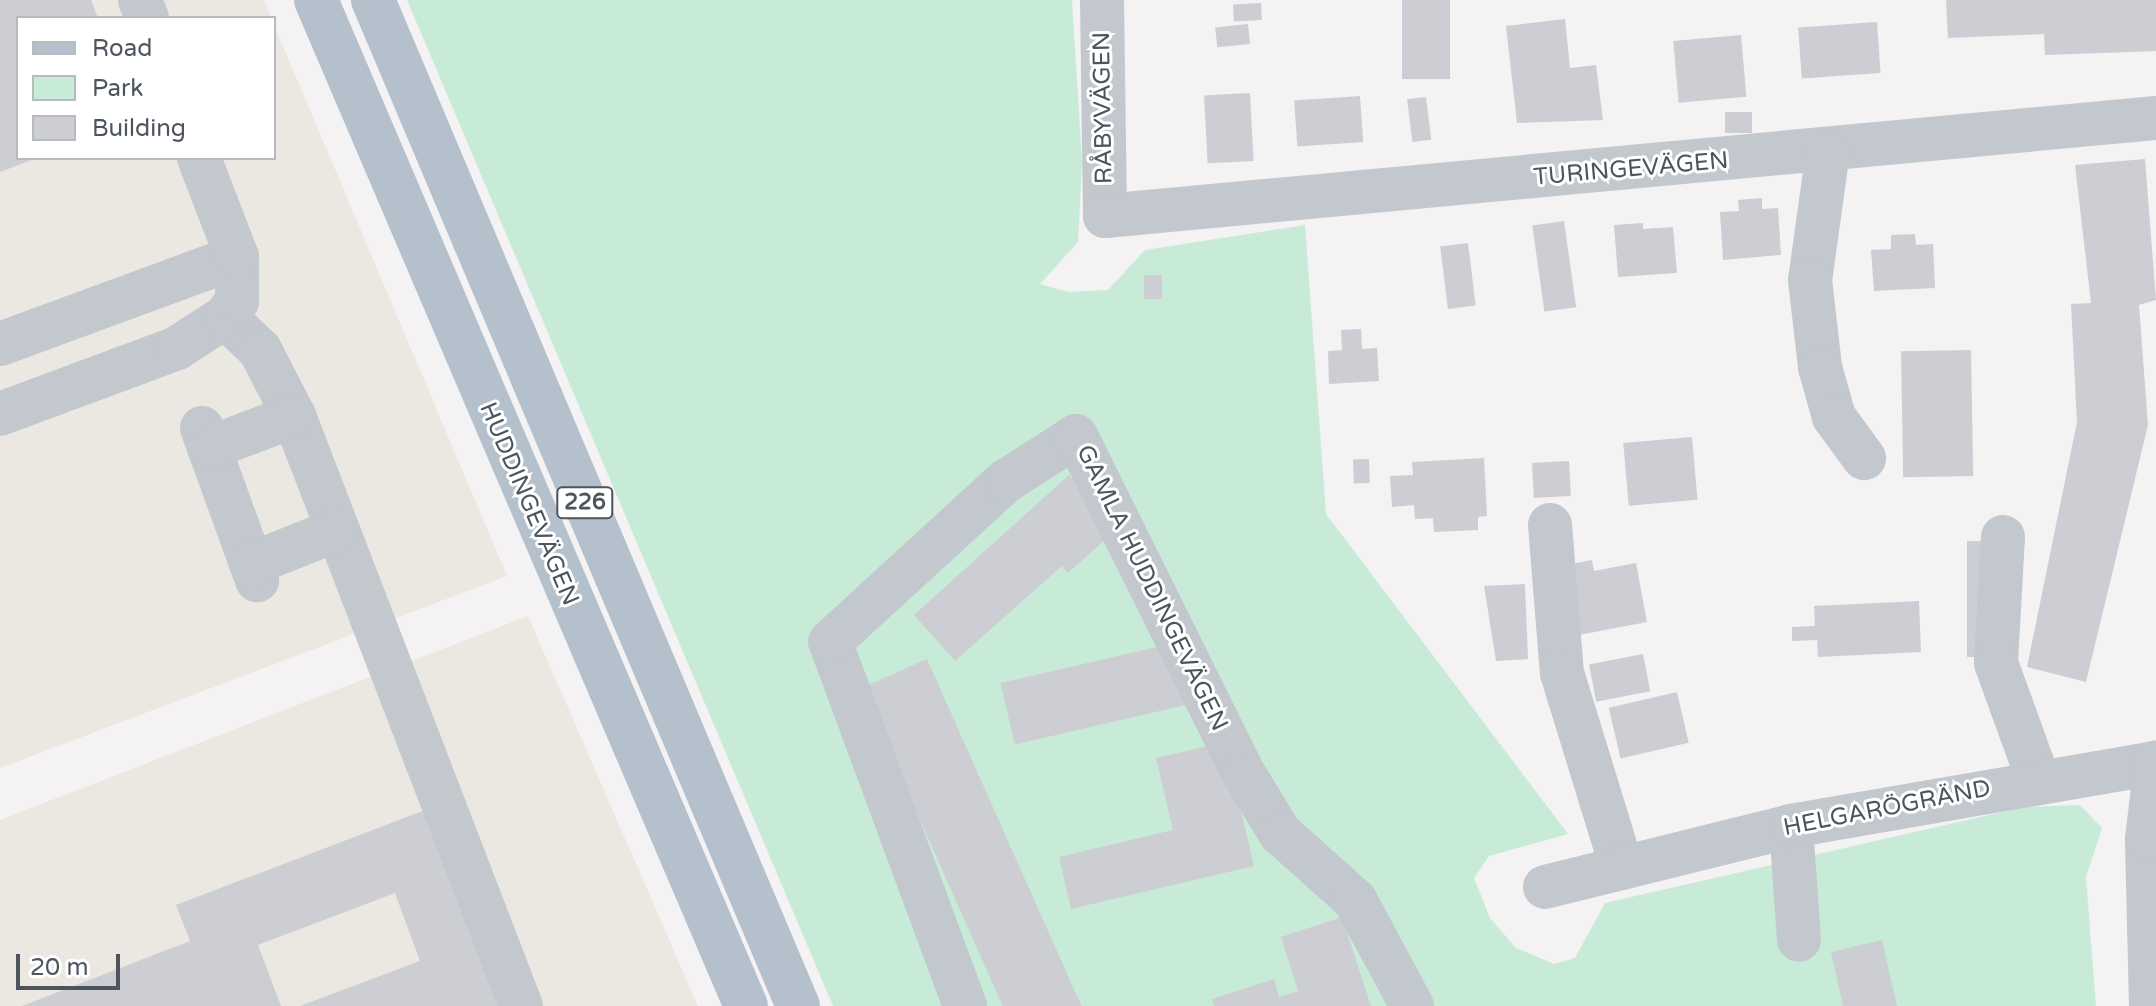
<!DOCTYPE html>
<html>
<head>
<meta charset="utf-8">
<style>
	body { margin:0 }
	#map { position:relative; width:2156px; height:1006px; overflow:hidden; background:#f4f2f2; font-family:"Varela Round",sans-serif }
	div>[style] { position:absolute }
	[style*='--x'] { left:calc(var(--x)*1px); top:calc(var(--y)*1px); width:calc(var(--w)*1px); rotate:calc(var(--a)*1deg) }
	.commercial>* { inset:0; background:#eae8e0 }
	.green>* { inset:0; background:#c7ebd7 }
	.building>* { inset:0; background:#cdced3; transform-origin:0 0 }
	.minor>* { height:44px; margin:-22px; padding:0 22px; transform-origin:22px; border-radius:22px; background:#c2c8ce }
	.major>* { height:44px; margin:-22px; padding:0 22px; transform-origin:22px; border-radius:22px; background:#b5c0cd }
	span { translate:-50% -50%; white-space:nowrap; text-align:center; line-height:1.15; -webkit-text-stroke:6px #fff; paint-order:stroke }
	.shield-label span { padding:2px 6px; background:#fff; border:2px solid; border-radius:6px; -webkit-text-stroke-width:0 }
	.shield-label { font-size:22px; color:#4c545d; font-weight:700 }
	.street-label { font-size:24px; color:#4c545d }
	.legend { position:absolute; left:16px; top:16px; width:260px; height:144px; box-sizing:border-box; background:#fff; border:2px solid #b7bbbe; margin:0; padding:10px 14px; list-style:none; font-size:24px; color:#4c545d }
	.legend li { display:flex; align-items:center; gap:16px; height:40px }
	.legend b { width:40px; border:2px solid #b7bbbe }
	.scale { position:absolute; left:16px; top:954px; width:104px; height:36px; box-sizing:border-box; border:4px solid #4c545d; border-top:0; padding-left:10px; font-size:24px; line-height:28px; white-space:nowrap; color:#4c545d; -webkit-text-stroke:6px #fff; paint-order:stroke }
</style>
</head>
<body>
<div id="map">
	<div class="commercial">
		<i style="clip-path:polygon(0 0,264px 0,271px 18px,18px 18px,18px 158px,274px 158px,274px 25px,507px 576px,0 768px)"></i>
		<i style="clip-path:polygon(528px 616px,698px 1006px,0 1006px,0 820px)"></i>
	</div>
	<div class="green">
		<i style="clip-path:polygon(407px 0,1072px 0,1082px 162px,1078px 242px,1040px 284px,1068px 292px,1108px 290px,1145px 250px,1305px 225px,1326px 514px,1568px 834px,1489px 856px,1474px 878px,1490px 918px,1516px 948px,1554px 964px,1575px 958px,1605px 903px,2024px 807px,2080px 805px,2102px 828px,2086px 877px,2096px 1006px,833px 1006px)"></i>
	</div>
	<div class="building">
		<i style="clip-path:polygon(0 0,91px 0,98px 18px,18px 18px,18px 158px,37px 158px,0 172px)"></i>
		<i style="left:1402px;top:0;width:48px;height:79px"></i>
		<i style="clip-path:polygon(1946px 0,2156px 0,2156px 51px,2045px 55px,2044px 34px,1948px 38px)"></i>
		<i style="left:1261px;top:3px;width:17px;height:28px;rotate:87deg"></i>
		<i style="clip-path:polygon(1565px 19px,1570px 68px,1596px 65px,1603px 120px,1517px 123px,1506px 26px)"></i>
		<i style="left:1877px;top:22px;width:51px;height:79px;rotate:86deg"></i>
		<i style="left:1248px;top:24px;width:20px;height:33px;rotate:84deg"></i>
		<i style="left:1741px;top:35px;width:62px;height:68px;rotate:85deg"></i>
		<i style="left:1250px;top:93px;width:68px;height:46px;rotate:87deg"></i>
		<i style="left:1360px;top:96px;width:46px;height:66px;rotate:86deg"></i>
		<i style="left:1426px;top:97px;width:43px;height:19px;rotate:83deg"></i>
		<i style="left:1725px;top:112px;width:27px;height:21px"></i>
		<i style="clip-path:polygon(2145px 159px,2156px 300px,2139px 305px,2148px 425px,2086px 682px,2027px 667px,2077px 422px,2071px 304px,2091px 303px,2075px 165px)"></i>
		<i style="clip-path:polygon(1762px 198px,1762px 209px,1778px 208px,1781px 255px,1723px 260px,1720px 212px,1739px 211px,1738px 200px)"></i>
		<i style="left:1564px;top:221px;width:87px;height:32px;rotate:82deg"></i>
		<i style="clip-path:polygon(1643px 223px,1643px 229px,1673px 227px,1677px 273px,1618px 277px,1614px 225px)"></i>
		<i style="clip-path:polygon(1915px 234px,1916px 245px,1933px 244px,1935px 288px,1874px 291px,1871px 250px,1891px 249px,1891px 235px)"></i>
		<i style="left:1468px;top:243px;width:63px;height:28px;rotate:83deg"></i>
		<i style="left:1144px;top:275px;width:18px;height:24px"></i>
		<i style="clip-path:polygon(1361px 329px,1362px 349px,1377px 348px,1379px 381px,1329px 384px,1328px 351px,1342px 350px,1341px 330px)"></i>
		<i style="left:1971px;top:350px;width:126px;height:70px;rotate:89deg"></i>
		<i style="left:1692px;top:437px;width:63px;height:69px;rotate:85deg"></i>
		<i style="clip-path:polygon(1484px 458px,1487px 516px,1478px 517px,1478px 530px,1434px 532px,1433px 518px,1415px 519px,1414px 505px,1392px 507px,1390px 476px,1413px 475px,1412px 462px)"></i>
		<i style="left:1369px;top:459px;width:24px;height:16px;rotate:88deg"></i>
		<i style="left:1569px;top:461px;width:35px;height:37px;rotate:87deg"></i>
		<i style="clip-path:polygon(1069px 475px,1117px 529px,1068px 573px,1062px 566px,955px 661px,914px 615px)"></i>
		<i style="left:1967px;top:541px;width:25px;height:116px"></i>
		<i style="clip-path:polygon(1592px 560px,1594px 571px,1636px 563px,1647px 622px,1579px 635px,1566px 565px)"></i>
		<i style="clip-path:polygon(1525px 584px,1528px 659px,1496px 661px,1484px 586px)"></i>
		<i style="clip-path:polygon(1919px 601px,1921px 652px,1818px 657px,1817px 640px,1792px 641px,1792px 627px,1815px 626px,1814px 606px)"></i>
		<i style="left:1174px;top:643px;width:63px;height:178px;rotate:77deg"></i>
		<i style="left:1643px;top:654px;width:38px;height:55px;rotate:79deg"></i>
		<i style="left:927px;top:659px;width:380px;height:72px;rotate:66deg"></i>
		<i style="left:1677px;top:692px;width:52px;height:70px;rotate:77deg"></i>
		<i style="clip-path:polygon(1225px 742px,1254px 866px,1071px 909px,1059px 857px,1173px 830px,1156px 758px)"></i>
		<i style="clip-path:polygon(428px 809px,503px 1006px,300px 1006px,420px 961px,395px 893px,258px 945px,281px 1006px,22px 1006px,190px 941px,176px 905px)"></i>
		<i style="clip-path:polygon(1342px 917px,1371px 1006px,1214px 1006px,1212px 999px,1274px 979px,1279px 997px,1298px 991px,1281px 937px)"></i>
		<i style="clip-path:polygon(1882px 940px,1897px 1006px,1843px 1006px,1831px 952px)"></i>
	</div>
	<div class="minor">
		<i style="--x:140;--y:0;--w:19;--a:69"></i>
		<i style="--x:1102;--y:0;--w:216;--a:89.2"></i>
		<i style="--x:1105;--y:216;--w:1056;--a:-5.33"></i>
		<i style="--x:1828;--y:151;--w:130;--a:97.9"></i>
		<i style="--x:1810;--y:280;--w:88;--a:83.4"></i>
		<i style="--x:1820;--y:367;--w:52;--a:74.4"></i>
		<i style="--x:1834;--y:417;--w:51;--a:53.8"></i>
		<i style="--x:225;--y:317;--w:48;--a:43.3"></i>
		<i style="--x:260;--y:350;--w:74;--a:62.7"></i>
		<i style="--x:294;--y:416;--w:632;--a:68.96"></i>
		<i style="--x:0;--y:344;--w:252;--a:-20.2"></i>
		<i style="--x:0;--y:414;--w:189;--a:-20.4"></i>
		<i style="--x:177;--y:348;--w:57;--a:-32.9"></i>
		<i style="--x:225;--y:317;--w:20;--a:-53"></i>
		<i style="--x:237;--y:301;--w:44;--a:-90"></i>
		<i style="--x:237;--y:257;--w:106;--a:-111"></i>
		<i style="--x:202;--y:428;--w:162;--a:70.1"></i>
		<i style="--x:209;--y:448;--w:91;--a:-20.6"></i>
		<i style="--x:1550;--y:525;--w:148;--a:85.4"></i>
		<i style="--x:1562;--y:673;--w:204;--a:72.9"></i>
		<i style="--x:2003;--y:537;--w:126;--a:93.2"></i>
		<i style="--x:1996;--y:663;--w:123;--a:70.1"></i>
		<i style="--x:251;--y:564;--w:92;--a:-21.6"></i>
		<i style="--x:1791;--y:826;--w:114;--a:86"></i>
		<i style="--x:1545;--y:887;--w:253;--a:-13.9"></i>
		<i style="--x:1791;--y:826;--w:370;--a:-9.8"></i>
		<i style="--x:965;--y:1006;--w:388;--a:-110.3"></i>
		<i style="--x:830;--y:642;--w:239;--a:-42.5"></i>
		<i style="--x:1006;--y:481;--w:83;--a:-32.7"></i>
		<i style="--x:1076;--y:436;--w:377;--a:63.6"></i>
		<i style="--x:1244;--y:774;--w:69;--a:58.6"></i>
		<i style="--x:1280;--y:833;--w:101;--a:41.8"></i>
		<i style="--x:1355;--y:900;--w:120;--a:61.7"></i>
		<i style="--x:2151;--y:1006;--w:167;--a:-91.4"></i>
		<i style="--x:2147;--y:839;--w:77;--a:-83.2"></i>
	</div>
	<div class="major">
		<i style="--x:316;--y:0;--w:1094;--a:66.86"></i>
		<i style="--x:373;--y:0;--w:1092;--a:67.1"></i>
	</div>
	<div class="shield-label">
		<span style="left:585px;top:503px">226</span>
	</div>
	<div class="street-label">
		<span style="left:1103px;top:108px;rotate:-91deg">RÅBYVÄGEN</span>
		<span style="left:1631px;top:169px;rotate:-5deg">TURINGEVÄGEN</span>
		<span style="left:529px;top:504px;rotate:67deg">HUDDINGEVÄGEN</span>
		<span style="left:1152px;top:588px;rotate:64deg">GAMLA HUDDINGEVÄGEN</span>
		<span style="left:1887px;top:808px;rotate:-11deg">HELGARÖGRÄND</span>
	</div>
	<ul class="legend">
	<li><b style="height:10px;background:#b5c0cd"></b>Road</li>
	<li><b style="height:22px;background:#c7ebd7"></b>Park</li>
	<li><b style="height:22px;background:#cdced3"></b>Building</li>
	</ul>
	<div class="scale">20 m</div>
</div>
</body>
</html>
